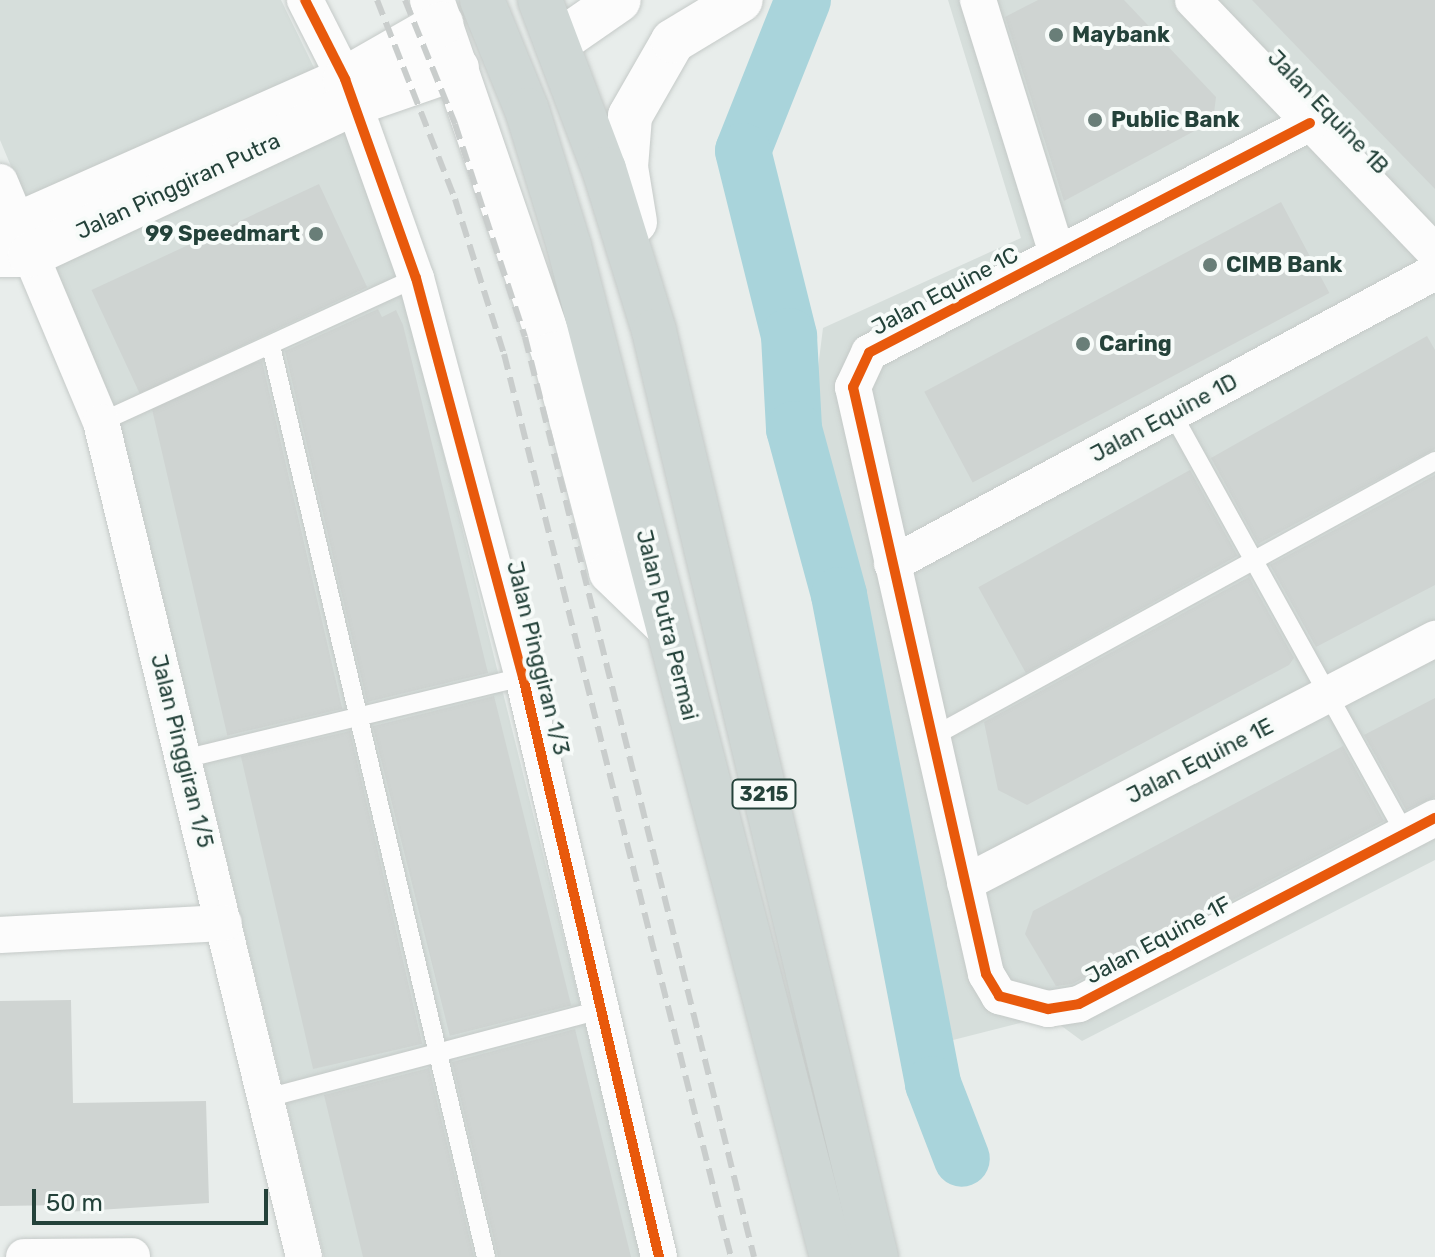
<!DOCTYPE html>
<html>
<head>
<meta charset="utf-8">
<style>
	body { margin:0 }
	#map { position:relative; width:1435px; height:1257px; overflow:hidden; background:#e8edeb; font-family:Rubik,sans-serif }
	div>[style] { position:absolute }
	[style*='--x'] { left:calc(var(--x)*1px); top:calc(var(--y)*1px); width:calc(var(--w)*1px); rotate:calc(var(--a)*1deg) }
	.built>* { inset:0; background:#d6dedb }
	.river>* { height:56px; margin:-28px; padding:0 28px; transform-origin:28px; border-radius:28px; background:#a9d4db }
	.building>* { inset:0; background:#cfd4d2; transform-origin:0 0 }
	.roads { filter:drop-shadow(0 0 2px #c5cac8) drop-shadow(0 0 2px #c5cac8) }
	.lane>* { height:18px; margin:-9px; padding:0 9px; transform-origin:9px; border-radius:9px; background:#fcfcfc }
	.street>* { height:36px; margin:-18px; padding:0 18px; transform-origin:18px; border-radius:18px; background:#fcfcfc }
	.secondary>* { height:44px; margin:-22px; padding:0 22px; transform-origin:22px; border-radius:22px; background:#fcfcfc }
	.primary>* { height:44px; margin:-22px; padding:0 22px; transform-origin:22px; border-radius:22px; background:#cfd7d5 }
	.rail>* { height:6px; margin-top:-3px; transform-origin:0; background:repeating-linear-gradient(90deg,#c9cdcc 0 16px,transparent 0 24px) }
	.cycleway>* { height:10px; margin:-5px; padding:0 5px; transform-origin:5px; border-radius:5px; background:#e8590c }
	.dots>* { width:22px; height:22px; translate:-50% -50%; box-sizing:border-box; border:4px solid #f7fbf9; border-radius:50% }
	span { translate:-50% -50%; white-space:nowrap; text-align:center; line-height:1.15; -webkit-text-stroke:8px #f7fbf9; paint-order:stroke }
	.shield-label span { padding:2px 6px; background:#f7fbf9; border:2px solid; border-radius:6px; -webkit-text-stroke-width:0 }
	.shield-label { font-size:20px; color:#24423a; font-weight:700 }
	.poi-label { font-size:22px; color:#24423a; font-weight:700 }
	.left { translate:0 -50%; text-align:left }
	.right { translate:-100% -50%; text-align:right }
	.street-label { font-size:22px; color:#24423a }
	.scale { position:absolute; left:32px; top:1189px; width:236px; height:36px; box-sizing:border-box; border:4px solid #24423a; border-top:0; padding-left:10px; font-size:24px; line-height:28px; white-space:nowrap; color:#24423a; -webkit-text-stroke:6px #f7fbf9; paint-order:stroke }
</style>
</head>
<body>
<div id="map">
	<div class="built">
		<i style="clip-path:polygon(0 0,281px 0,343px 127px,406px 302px,643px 1257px,324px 1257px,121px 429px,0 140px)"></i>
		<i style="clip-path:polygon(948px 0,1435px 0,1435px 860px,1082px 1041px,1048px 1016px,953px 1040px,812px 416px,823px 328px,1021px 238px)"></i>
	</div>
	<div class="river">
		<i style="--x:803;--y:0;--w:162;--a:111.7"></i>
		<i style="--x:743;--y:151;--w:191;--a:76"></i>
		<i style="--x:789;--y:336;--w:93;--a:86.9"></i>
		<i style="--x:794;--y:429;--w:172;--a:74.8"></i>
		<i style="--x:839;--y:595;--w:498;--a:79.1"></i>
		<i style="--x:933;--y:1084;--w:80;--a:68.9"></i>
	</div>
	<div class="building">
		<i style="clip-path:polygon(1038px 0,1124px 0,1216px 97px,1213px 121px,1064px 201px,1005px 17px)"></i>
		<i style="clip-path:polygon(1252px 0,1435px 0,1435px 189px,1328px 79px)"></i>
		<i style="left:319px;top:184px;width:114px;height:251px;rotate:65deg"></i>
		<i style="left:1281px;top:202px;width:103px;height:404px;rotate:62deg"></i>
		<i style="clip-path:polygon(378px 309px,382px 317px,396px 310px,403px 325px,488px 673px,367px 702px,285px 351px)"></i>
		<i style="clip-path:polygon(1427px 336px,1435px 350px,1435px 449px,1258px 544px,1211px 458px)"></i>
		<i style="left:262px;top:361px;width:357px;height:118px;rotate:77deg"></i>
		<i style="left:1190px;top:470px;width:98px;height:242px;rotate:61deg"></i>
		<i style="clip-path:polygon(1435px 475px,1435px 585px,1316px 647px,1270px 565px)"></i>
		<i style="clip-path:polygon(1249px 577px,1294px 658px,1289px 665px,1027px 805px,998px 790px,984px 722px)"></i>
		<i style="left:494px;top:696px;width:319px;height:125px;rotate:76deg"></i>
		<i style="clip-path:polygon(1435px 698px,1435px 797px,1406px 810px,1364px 735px)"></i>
		<i style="left:350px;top:731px;width:321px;height:112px;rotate:77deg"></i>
		<i style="clip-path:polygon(1343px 746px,1384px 821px,1072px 984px,1056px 986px,1025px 934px,1033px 911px)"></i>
		<i style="clip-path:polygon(71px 1000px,73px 1103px,206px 1101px,209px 1203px,66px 1212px,66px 1205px,0 1206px,0 1001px)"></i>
		<i style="clip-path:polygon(575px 1029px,631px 1257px,498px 1257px,452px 1062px)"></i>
		<i style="clip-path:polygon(429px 1068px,474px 1257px,363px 1257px,324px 1095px)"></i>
	</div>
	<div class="roads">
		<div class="lane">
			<i style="--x:271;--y:346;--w:936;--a:76.72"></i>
			<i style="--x:1172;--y:413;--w:480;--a:61"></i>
			<i style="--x:101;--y:422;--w:346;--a:-24.6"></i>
			<i style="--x:932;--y:737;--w:574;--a:-28.75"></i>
			<i style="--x:184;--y:759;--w:349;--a:-13.6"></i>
			<i style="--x:267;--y:1098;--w:349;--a:-14.8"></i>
		</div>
		<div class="street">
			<i style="--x:305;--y:0;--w:89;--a:63.1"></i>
			<i style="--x:345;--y:79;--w:211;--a:70.4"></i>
			<i style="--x:416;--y:278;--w:413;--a:75"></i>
			<i style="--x:523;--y:677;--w:596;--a:76.8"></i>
			<i style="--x:978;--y:0;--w:266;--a:72.7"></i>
			<i style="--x:1193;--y:0;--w:349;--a:46.2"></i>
			<i style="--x:1310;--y:123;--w:497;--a:152.5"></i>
			<i style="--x:869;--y:353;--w:38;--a:115"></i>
			<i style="--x:853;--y:387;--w:602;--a:77.23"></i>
			<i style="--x:986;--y:974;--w:26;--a:59"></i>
			<i style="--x:999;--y:996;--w:51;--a:14.9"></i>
			<i style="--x:1048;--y:1009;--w:31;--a:-9"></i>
			<i style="--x:1079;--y:1004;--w:402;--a:-27.6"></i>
			<i style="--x:0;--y:182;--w:260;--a:67.2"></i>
			<i style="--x:101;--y:422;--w:859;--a:76.34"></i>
			<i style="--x:892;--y:564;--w:617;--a:-28.27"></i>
			<i style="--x:965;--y:883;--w:530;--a:-27.44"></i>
			<i style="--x:0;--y:935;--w:224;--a:-3.1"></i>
			<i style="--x:24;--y:1257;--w:108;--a:-0.5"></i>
		</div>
		<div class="secondary">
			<i style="--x:432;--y:0;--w:374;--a:71"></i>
			<i style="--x:554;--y:354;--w:225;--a:75.3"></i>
			<i style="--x:611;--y:572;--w:78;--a:44"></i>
			<i style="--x:557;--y:43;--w:75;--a:-34.7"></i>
			<i style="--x:635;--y:222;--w:56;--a:-99.3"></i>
			<i style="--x:626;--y:167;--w:51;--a:-85.5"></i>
			<i style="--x:630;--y:116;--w:86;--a:-60.2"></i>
			<i style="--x:673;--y:41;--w:79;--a:-31.1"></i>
			<i style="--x:0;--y:232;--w:377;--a:-23.9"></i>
			<i style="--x:345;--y:79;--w:111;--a:-29.8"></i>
			<i style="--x:0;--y:255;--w:30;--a:0"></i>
			<i style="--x:30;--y:255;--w:357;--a:-25.1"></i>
			<i style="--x:353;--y:104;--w:110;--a:-19.1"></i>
		</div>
		<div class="primary">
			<i style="--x:482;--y:0;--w:119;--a:67.8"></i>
			<i style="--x:527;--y:110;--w:142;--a:72.8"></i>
			<i style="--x:569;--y:246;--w:1045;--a:75.42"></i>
			<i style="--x:540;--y:0;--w:181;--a:69.3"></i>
			<i style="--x:604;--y:169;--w:170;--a:72.8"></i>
			<i style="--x:654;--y:331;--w:952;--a:76.52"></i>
		</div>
	</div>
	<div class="rail">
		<i style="--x:377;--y:0;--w:214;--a:68.6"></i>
		<i style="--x:455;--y:199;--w:163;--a:72.5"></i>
		<i style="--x:504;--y:354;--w:931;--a:75.89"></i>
		<i style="--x:405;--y:0;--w:134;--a:68"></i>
		<i style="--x:455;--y:124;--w:224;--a:71.8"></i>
		<i style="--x:525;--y:337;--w:948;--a:76.02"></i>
	</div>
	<div class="cycleway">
		<i style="--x:305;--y:0;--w:89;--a:63.1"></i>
		<i style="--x:345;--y:79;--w:211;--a:70.4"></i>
		<i style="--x:416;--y:278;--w:413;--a:75"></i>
		<i style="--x:523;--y:677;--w:596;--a:76.8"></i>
		<i style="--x:1310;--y:123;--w:497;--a:152.5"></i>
		<i style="--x:869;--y:353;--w:38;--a:115"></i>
		<i style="--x:853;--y:387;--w:602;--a:77.23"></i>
		<i style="--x:986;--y:974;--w:26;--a:59"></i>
		<i style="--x:999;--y:996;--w:51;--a:14.9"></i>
		<i style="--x:1048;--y:1009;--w:31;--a:-9"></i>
		<i style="--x:1079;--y:1004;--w:402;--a:-27.6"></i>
	</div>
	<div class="dots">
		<i style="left:1056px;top:35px;background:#697e78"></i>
		<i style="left:1095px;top:120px;background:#697e78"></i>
		<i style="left:316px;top:234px;background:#697e78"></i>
		<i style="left:1210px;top:265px;background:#697e78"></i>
		<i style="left:1083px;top:344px;background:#697e78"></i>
	</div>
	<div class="shield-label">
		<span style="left:764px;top:794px">3215</span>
	</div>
	<div class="poi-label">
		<span class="left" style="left:1072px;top:35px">Maybank</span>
		<span class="left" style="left:1111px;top:120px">Public Bank</span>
		<span class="right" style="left:300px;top:234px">99 Speedmart</span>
		<span class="left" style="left:1226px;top:265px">CIMB Bank</span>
		<span class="left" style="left:1099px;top:344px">Caring</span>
	</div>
	<div class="street-label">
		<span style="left:1328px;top:112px;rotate:46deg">Jalan Equine 1B</span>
		<span style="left:178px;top:186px;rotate:-25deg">Jalan Pinggiran Putra</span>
		<span style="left:945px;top:291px;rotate:-28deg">Jalan Equine 1C</span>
		<span style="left:1164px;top:418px;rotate:-28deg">Jalan Equine 1D</span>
		<span style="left:667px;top:625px;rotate:76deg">Jalan Putra Permai</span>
		<span style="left:538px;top:658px;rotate:76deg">Jalan Pinggiran 1/3</span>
		<span style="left:182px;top:751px;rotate:76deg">Jalan Pinggiran 1/5</span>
		<span style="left:1200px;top:761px;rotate:-27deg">Jalan Equine 1E</span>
		<span style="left:1158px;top:940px;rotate:-28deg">Jalan Equine 1F</span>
	</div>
	<div class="scale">50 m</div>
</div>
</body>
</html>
